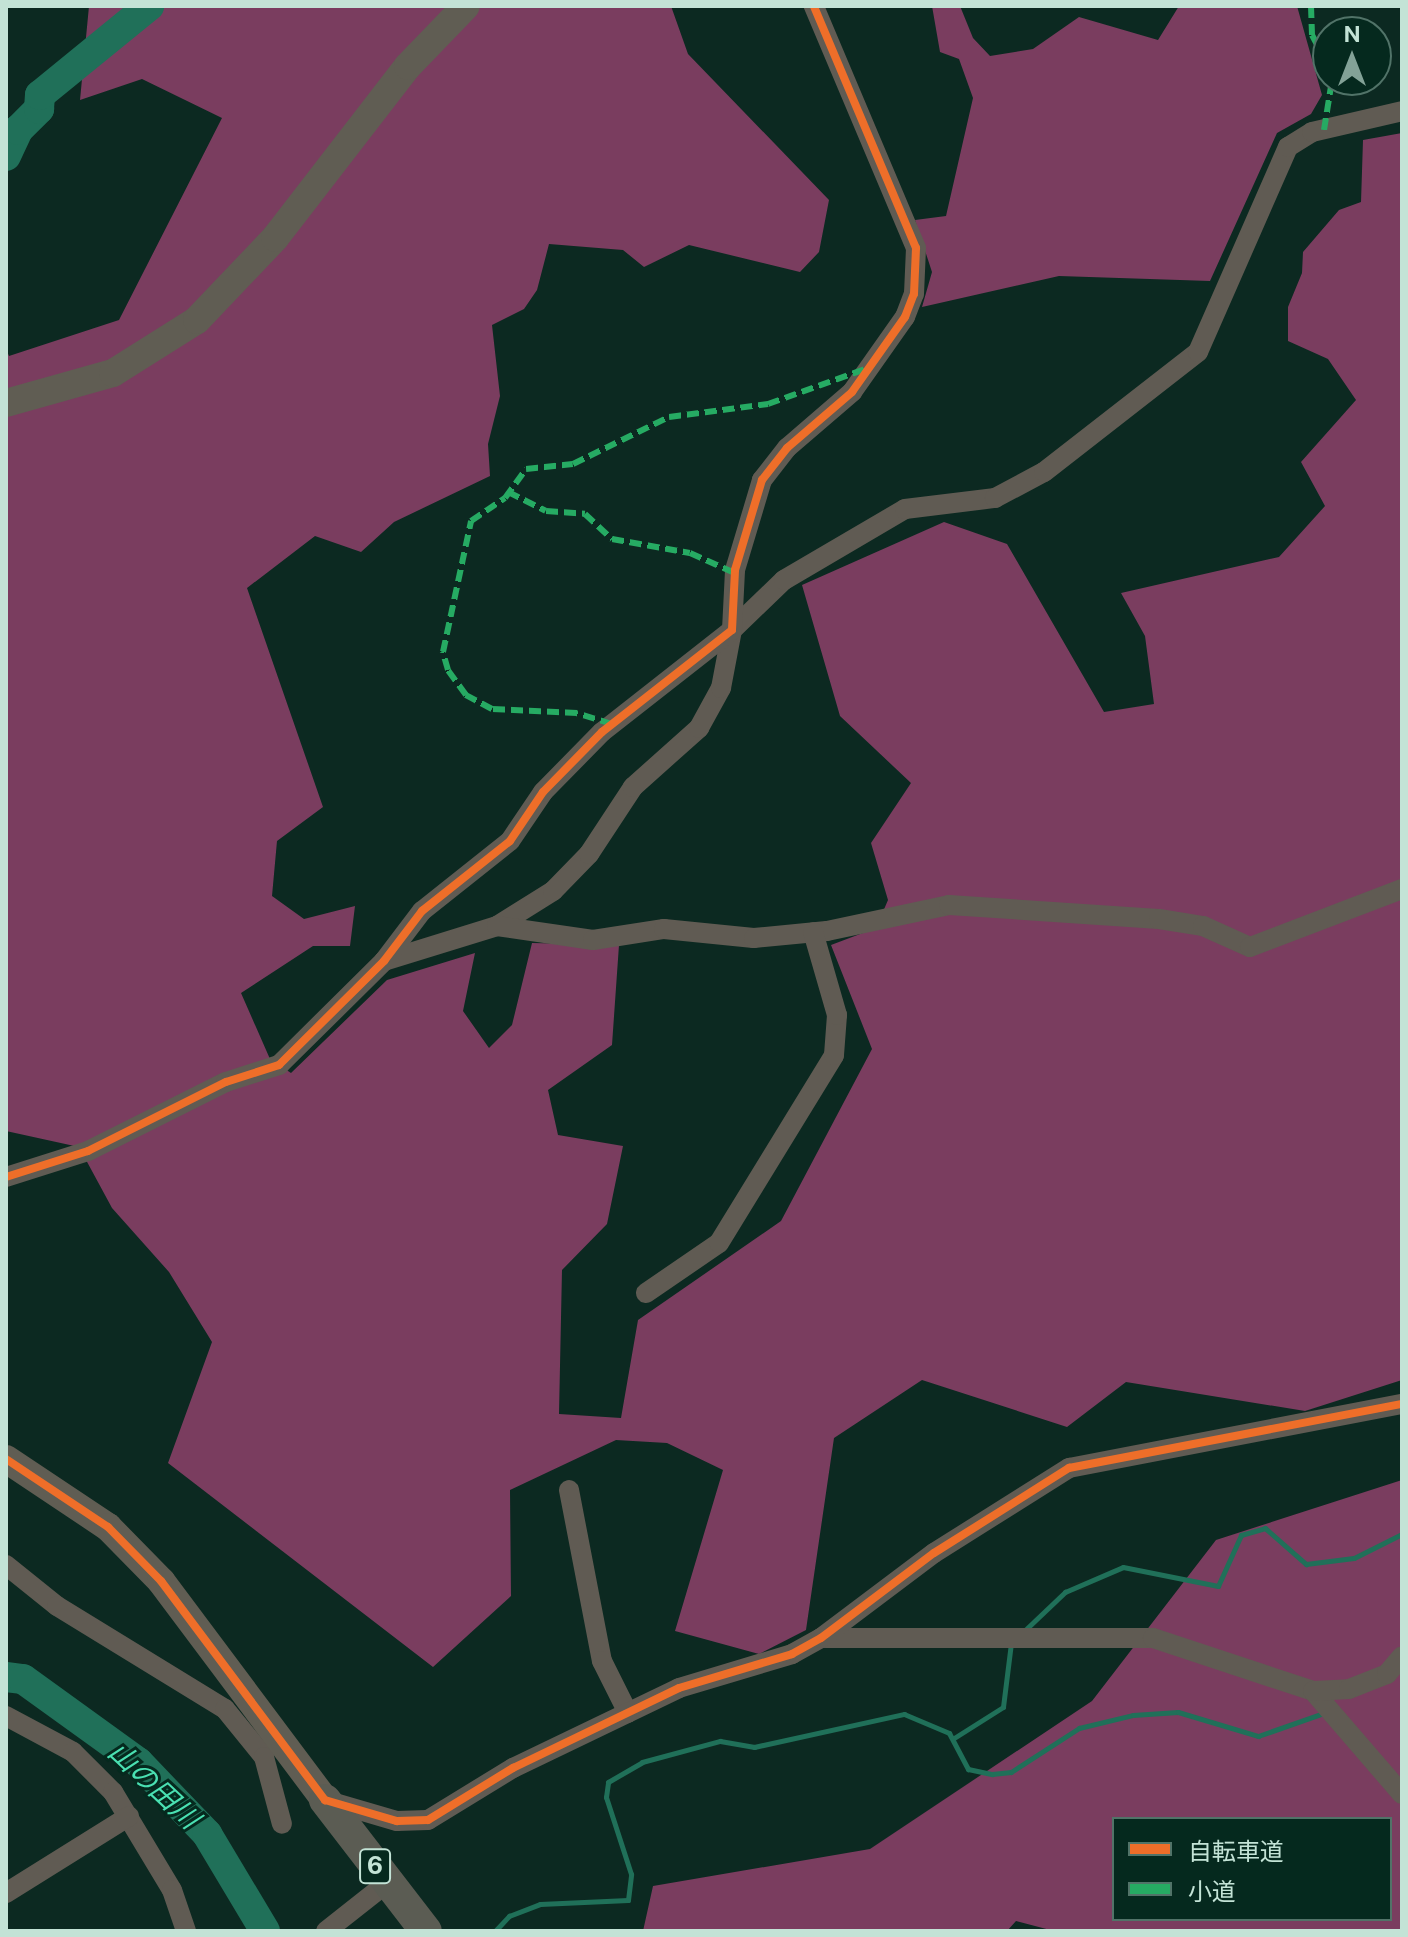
<!DOCTYPE html>
<html>
<head>
<meta charset="utf-8">
<style>
	body { margin:0 }
	#map { position:relative; width:1408px; height:1937px; overflow:hidden; background:#0c2921; font-family:"Public Sans","Noto Sans JP",sans-serif }
	div>[style] { position:absolute }
	[style*='--x'] { left:calc(var(--x)*1px); top:calc(var(--y)*1px); width:calc(var(--w)*1px); rotate:calc(var(--a)*1deg) }
	.forest>* { inset:0; background:#7a3d5f }
	.stream>* { height:5px; margin:-2.5px; padding:0 2.5px; transform-origin:2.5px; border-radius:2.5px; background:#207059 }
	.river>* { height:30px; margin:-15px; padding:0 15px; transform-origin:15px; border-radius:15px; background:#207059 }
	.street>* { height:20px; margin:-10px; padding:0 10px; transform-origin:10px; border-radius:10px; background:#605b53 }
	.secondary>* { height:28px; margin:-14px; padding:0 14px; transform-origin:14px; border-radius:14px; background:#605d53 }
	.primary>* { height:32px; margin:-16px; padding:0 16px; transform-origin:16px; border-radius:16px; background:#5b5c53 }
	.quiet>* { height:6px; margin-top:-3px; transform-origin:0; background:repeating-linear-gradient(90deg,#26ab63 0 12px,transparent 0 18px) }
	.cycleway>* { height:8px; margin:-4px; padding:0 4px; transform-origin:4px; border-radius:4px; background:#ee6e29 }
	span { translate:-50% -50%; white-space:nowrap; text-align:center; line-height:1.15; -webkit-text-stroke:6px #05291e; paint-order:stroke }
	.shield-label span { padding:2px 6px; background:#05291e; border:2px solid; border-radius:6px; -webkit-text-stroke-width:0 }
	.shield-label { font-size:24px; color:#c3e3d6; font-weight:700 }
	.water-label { font-size:28px; color:#4ae0b2; font-style:italic }
	.frame { position:absolute; inset:0; border:8px solid #c3e3d6; pointer-events:none }
	.legend { position:absolute; left:1112px; top:1817px; width:280px; height:104px; box-sizing:border-box; background:#05291e; border:2px solid #517368; margin:0; padding:10px 14px; list-style:none; font-size:24px; color:#c3e3d6 }
	.legend li { display:flex; align-items:center; gap:16px; height:40px }
	.legend b { width:40px; border:2px solid #517368 }
	.north { position:absolute; left:1312px; top:16px; width:80px; height:80px; box-sizing:border-box; background:#05291e; border:2px solid #517368; border-radius:50%; rotate:0deg; font-size:22px; font-weight:700; line-height:32px; text-align:center; color:#c3e3d6 }
	.north::after { content:''; display:block; margin:auto; width:28px; height:36px; background:#83a297; clip-path:polygon(50% 0,100% 100%,50% 72%,0 100%) }
</style>
</head>
<body>
<div id="map">
	<div class="forest">
		<i style="clip-path:polygon(89px 6px,671px 6px,688px 54px,829px 200px,819px 252px,800px 272px,689px 245px,644px 267px,623px 250px,549px 244px,537px 290px,524px 309px,492px 325px,500px 396px,488px 444px,490px 476px,394px 522px,361px 552px,315px 536px,247px 588px,323px 807px,277px 841px,272px 896px,304px 919px,355px 906px,350px 946px,313px 946px,241px 993px,270px 1059px,291px 1073px,387px 980px,475px 953px,463px 1011px,489px 1048px,512px 1025px,532px 943px,619px 945px,612px 1045px,548px 1090px,558px 1135px,623px 1146px,607px 1224px,562px 1270px,559px 1414px,621px 1418px,638px 1320px,781px 1221px,872px 1049px,831px 945px,876px 928px,888px 900px,871px 843px,911px 783px,840px 716px,802px 585px,944px 522px,1007px 544px,1104px 712px,1154px 704px,1145px 636px,1121px 593px,1279px 557px,1325px 506px,1301px 462px,1356px 400px,1328px 359px,1288px 341px,1288px 307px,1302px 273px,1303px 252px,1339px 210px,1361px 202px,1363px 140px,1402px 133px,1402px 1380px,1305px 1411px,1126px 1382px,1067px 1427px,922px 1380px,834px 1438px,806px 1630px,759px 1654px,675px 1631px,723px 1470px,667px 1443px,616px 1440px,510px 1490px,511px 1596px,433px 1667px,168px 1463px,212px 1342px,169px 1272px,112px 1208px,79px 1147px,6px 1131px,6px 349px,9px 356px,119px 320px,222px 118px,142px 79px,80px 100px)"></i>
		<i style="clip-path:polygon(932px 6px,960px 6px,973px 38px,990px 56px,1033px 49px,1079px 17px,1158px 40px,1179px 6px,1297px 6px,1322px 95px,1311px 114px,1277px 133px,1210px 281px,1059px 276px,922px 307px,932px 272px,915px 220px,946px 216px,973px 98px,959px 59px,940px 52px)"></i>
		<i style="clip-path:polygon(evenodd,1402px 1480px,1402px 1931px,1054px 1931px,1016px 1921px,1007px 1931px,643px 1931px,653px 1886px,870px 1849px,1092px 1701px,1216px 1540px,1402px 1480px,1114px 1819px,1390px 1819px,1390px 1919px,1114px 1919px,1114px 1819px)"></i>
	</div>
	<div class="stream">
		<i style="--x:1024;--y:1631;--w:57;--a:-43.6"></i>
		<i style="--x:1065;--y:1592;--w:63;--a:-23.3"></i>
		<i style="--x:1123;--y:1567;--w:97;--a:11.3"></i>
		<i style="--x:1218;--y:1586;--w:56;--a:-65.7"></i>
		<i style="--x:1241;--y:1535;--w:25;--a:-16"></i>
		<i style="--x:1265;--y:1528;--w:55;--a:41.3"></i>
		<i style="--x:1306;--y:1564;--w:48;--a:-7.1"></i>
		<i style="--x:1354;--y:1558;--w:54;--a:-26.6"></i>
		<i style="--x:954;--y:1738;--w:58;--a:-32.3"></i>
		<i style="--x:1003;--y:1707;--w:64;--a:-82.9"></i>
		<i style="--x:495;--y:1931;--w:21;--a:-47"></i>
		<i style="--x:509;--y:1916;--w:33;--a:-21"></i>
		<i style="--x:540;--y:1904;--w:88;--a:-2.6"></i>
		<i style="--x:628;--y:1900;--w:26;--a:-83"></i>
		<i style="--x:631;--y:1874;--w:81;--a:-108"></i>
		<i style="--x:606;--y:1797;--w:15;--a:-82"></i>
		<i style="--x:608;--y:1782;--w:39;--a:-30"></i>
		<i style="--x:642;--y:1762;--w:81;--a:-15.1"></i>
		<i style="--x:720;--y:1741;--w:35;--a:10"></i>
		<i style="--x:754;--y:1747;--w:154;--a:-12.4"></i>
		<i style="--x:904;--y:1714;--w:49;--a:22.9"></i>
		<i style="--x:949;--y:1733;--w:41;--a:62.2"></i>
		<i style="--x:968;--y:1769;--w:25;--a:12"></i>
		<i style="--x:992;--y:1774;--w:19;--a:-6"></i>
		<i style="--x:1011;--y:1772;--w:81;--a:-32.9"></i>
		<i style="--x:1079;--y:1728;--w:56;--a:-13.5"></i>
		<i style="--x:1133;--y:1715;--w:45;--a:-3.8"></i>
		<i style="--x:1178;--y:1712;--w:84;--a:16.7"></i>
		<i style="--x:1258;--y:1736;--w:70;--a:-19.2"></i>
	</div>
	<div class="river">
		<i style="--x:6;--y:156;--w:29;--a:-65"></i>
		<i style="--x:18;--y:130;--w:30;--a:-45"></i>
		<i style="--x:39;--y:109;--w:14;--a:-86"></i>
		<i style="--x:40;--y:95;--w:141;--a:-39.2"></i>
		<i style="--x:6;--y:1677;--w:17;--a:7"></i>
		<i style="--x:23;--y:1679;--w:142;--a:35.8"></i>
		<i style="--x:138;--y:1762;--w:100;--a:46.2"></i>
		<i style="--x:207;--y:1834;--w:113;--a:59.1"></i>
	</div>
	<div class="street">
		<i style="--x:497;--y:926;--w:66;--a:-32"></i>
		<i style="--x:553;--y:891;--w:52;--a:-45.8"></i>
		<i style="--x:589;--y:854;--w:80;--a:-56.7"></i>
		<i style="--x:633;--y:787;--w:89;--a:-41.8"></i>
		<i style="--x:699;--y:728;--w:46;--a:-61.2"></i>
		<i style="--x:721;--y:688;--w:59;--a:-79.3"></i>
		<i style="--x:732;--y:630;--w:72;--a:-43.9"></i>
		<i style="--x:784;--y:580;--w:140;--a:-30.4"></i>
		<i style="--x:905;--y:509;--w:91;--a:-7"></i>
		<i style="--x:995;--y:498;--w:55;--a:-28"></i>
		<i style="--x:1044;--y:472;--w:195;--a:-37.9"></i>
		<i style="--x:1198;--y:352;--w:224;--a:-66.3"></i>
		<i style="--x:1288;--y:147;--w:28;--a:-32"></i>
		<i style="--x:1312;--y:132;--w:92;--a:-13.1"></i>
		<i style="--x:384;--y:961;--w:118;--a:-17.2"></i>
		<i style="--x:497;--y:926;--w:97;--a:8.3"></i>
		<i style="--x:593;--y:940;--w:72;--a:-8.8"></i>
		<i style="--x:664;--y:929;--w:90;--a:5.7"></i>
		<i style="--x:754;--y:938;--w:73;--a:-5.5"></i>
		<i style="--x:827;--y:931;--w:125;--a:-12"></i>
		<i style="--x:949;--y:905;--w:210;--a:3.8"></i>
		<i style="--x:1159;--y:919;--w:45;--a:9"></i>
		<i style="--x:1203;--y:926;--w:51;--a:24.1"></i>
		<i style="--x:1250;--y:947;--w:163;--a:-20.9"></i>
		<i style="--x:6;--y:1177;--w:86;--a:-17.6"></i>
		<i style="--x:88;--y:1151;--w:154;--a:-26.6"></i>
		<i style="--x:226;--y:1082;--w:56;--a:-17.8"></i>
		<i style="--x:279;--y:1065;--w:148;--a:-44.7"></i>
		<i style="--x:384;--y:961;--w:63;--a:-52.8"></i>
		<i style="--x:422;--y:911;--w:112;--a:-38.5"></i>
		<i style="--x:510;--y:841;--w:59;--a:-56"></i>
		<i style="--x:543;--y:792;--w:84;--a:-45.5"></i>
		<i style="--x:602;--y:732;--w:165;--a:-38.1"></i>
		<i style="--x:732;--y:630;--w:60;--a:-87.1"></i>
		<i style="--x:735;--y:570;--w:94;--a:-73.3"></i>
		<i style="--x:762;--y:480;--w:41;--a:-52"></i>
		<i style="--x:787;--y:448;--w:86;--a:-40.7"></i>
		<i style="--x:852;--y:392;--w:92;--a:-54.8"></i>
		<i style="--x:905;--y:317;--w:25;--a:-69"></i>
		<i style="--x:914;--y:294;--w:46;--a:-87.5"></i>
		<i style="--x:916;--y:248;--w:263;--a:-112.9"></i>
		<i style="--x:646;--y:1293;--w:88;--a:-34.4"></i>
		<i style="--x:719;--y:1243;--w:220;--a:-58.5"></i>
		<i style="--x:834;--y:1055;--w:40;--a:-85.7"></i>
		<i style="--x:837;--y:1015;--w:86;--a:-106.1"></i>
		<i style="--x:569;--y:1490;--w:174;--a:79.1"></i>
		<i style="--x:602;--y:1661;--w:58;--a:63.4"></i>
		<i style="--x:6;--y:1565;--w:65;--a:38.8"></i>
		<i style="--x:57;--y:1606;--w:197;--a:31.5"></i>
		<i style="--x:225;--y:1709;--w:62;--a:50.9"></i>
		<i style="--x:264;--y:1757;--w:69;--a:75"></i>
		<i style="--x:821;--y:1638;--w:332;--a:0"></i>
		<i style="--x:1153;--y:1638;--w:169;--a:18.3"></i>
		<i style="--x:1313;--y:1691;--w:136;--a:49.2"></i>
		<i style="--x:1313;--y:1691;--w:36;--a:-3"></i>
		<i style="--x:1349;--y:1689;--w:41;--a:-21.5"></i>
		<i style="--x:1387;--y:1674;--w:23;--a:-50"></i>
		<i style="--x:6;--y:1716;--w:76;--a:28.2"></i>
		<i style="--x:73;--y:1752;--w:57;--a:45"></i>
		<i style="--x:113;--y:1792;--w:114;--a:59"></i>
		<i style="--x:172;--y:1890;--w:43;--a:71.1"></i>
		<i style="--x:325;--y:1800;--w:75;--a:16.3"></i>
		<i style="--x:397;--y:1821;--w:31;--a:-2"></i>
		<i style="--x:428;--y:1820;--w:100;--a:-31.5"></i>
		<i style="--x:513;--y:1768;--w:184;--a:-25.7"></i>
		<i style="--x:679;--y:1688;--w:118;--a:-16.7"></i>
		<i style="--x:792;--y:1654;--w:33;--a:-29"></i>
		<i style="--x:821;--y:1638;--w:141;--a:-37"></i>
		<i style="--x:934;--y:1553;--w:160;--a:-32.2"></i>
		<i style="--x:1069;--y:1468;--w:339;--a:-10.9"></i>
		<i style="--x:6;--y:1893;--w:145;--a:-32"></i>
		<i style="--x:326;--y:1931;--w:79;--a:-38.3"></i>
	</div>
	<div class="secondary">
		<i style="--x:6;--y:403;--w:111;--a:-15.7"></i>
		<i style="--x:113;--y:373;--w:99;--a:-32.2"></i>
		<i style="--x:197;--y:320;--w:113;--a:-46.4"></i>
		<i style="--x:275;--y:238;--w:217;--a:-52.3"></i>
		<i style="--x:408;--y:66;--w:83;--a:-46"></i>
		<i style="--x:6;--y:1459;--w:123;--a:33.7"></i>
		<i style="--x:108;--y:1527;--w:76;--a:45.5"></i>
		<i style="--x:161;--y:1581;--w:274;--a:53.2"></i>
	</div>
	<div class="primary">
		<i style="--x:325;--y:1800;--w:165;--a:52.4"></i>
	</div>
	<div class="quiet">
		<i style="--x:1311;--y:6;--w:29;--a:88"></i>
		<i style="--x:1312;--y:35;--w:34;--a:62"></i>
		<i style="--x:1324;--y:130;--w:51;--a:-80.9"></i>
		<i style="--x:508;--y:492;--w:42;--a:26.6"></i>
		<i style="--x:546;--y:511;--w:39;--a:4"></i>
		<i style="--x:585;--y:514;--w:37;--a:43"></i>
		<i style="--x:612;--y:539;--w:79;--a:10.2"></i>
		<i style="--x:690;--y:553;--w:49;--a:24"></i>
		<i style="--x:612;--y:724;--w:37;--a:-163"></i>
		<i style="--x:577;--y:713;--w:85;--a:-177.3"></i>
		<i style="--x:492;--y:709;--w:30;--a:-152"></i>
		<i style="--x:466;--y:695;--w:31;--a:-126"></i>
		<i style="--x:448;--y:670;--w:19;--a:-106"></i>
		<i style="--x:443;--y:652;--w:134;--a:-77.9"></i>
		<i style="--x:471;--y:521;--w:41;--a:-34.1"></i>
		<i style="--x:505;--y:498;--w:36;--a:-54"></i>
		<i style="--x:526;--y:469;--w:47;--a:-6.1"></i>
		<i style="--x:573;--y:464;--w:107;--a:-26.1"></i>
		<i style="--x:669;--y:417;--w:100;--a:-7.5"></i>
		<i style="--x:768;--y:404;--w:106;--a:-19.8"></i>
	</div>
	<div class="cycleway">
		<i style="--x:6;--y:1177;--w:86;--a:-17.6"></i>
		<i style="--x:88;--y:1151;--w:154;--a:-26.6"></i>
		<i style="--x:226;--y:1082;--w:56;--a:-17.8"></i>
		<i style="--x:279;--y:1065;--w:148;--a:-44.7"></i>
		<i style="--x:384;--y:961;--w:63;--a:-52.8"></i>
		<i style="--x:422;--y:911;--w:112;--a:-38.5"></i>
		<i style="--x:510;--y:841;--w:59;--a:-56"></i>
		<i style="--x:543;--y:792;--w:84;--a:-45.5"></i>
		<i style="--x:602;--y:732;--w:165;--a:-38.1"></i>
		<i style="--x:732;--y:630;--w:60;--a:-87.1"></i>
		<i style="--x:735;--y:570;--w:94;--a:-73.3"></i>
		<i style="--x:762;--y:480;--w:41;--a:-52"></i>
		<i style="--x:787;--y:448;--w:86;--a:-40.7"></i>
		<i style="--x:852;--y:392;--w:92;--a:-54.8"></i>
		<i style="--x:905;--y:317;--w:25;--a:-69"></i>
		<i style="--x:914;--y:294;--w:46;--a:-87.5"></i>
		<i style="--x:916;--y:248;--w:263;--a:-112.9"></i>
		<i style="--x:6;--y:1459;--w:123;--a:33.7"></i>
		<i style="--x:108;--y:1527;--w:76;--a:45.5"></i>
		<i style="--x:161;--y:1581;--w:274;--a:53.2"></i>
		<i style="--x:325;--y:1800;--w:75;--a:16.3"></i>
		<i style="--x:397;--y:1821;--w:31;--a:-2"></i>
		<i style="--x:428;--y:1820;--w:100;--a:-31.5"></i>
		<i style="--x:513;--y:1768;--w:184;--a:-25.7"></i>
		<i style="--x:679;--y:1688;--w:118;--a:-16.7"></i>
		<i style="--x:792;--y:1654;--w:33;--a:-29"></i>
		<i style="--x:821;--y:1638;--w:141;--a:-37"></i>
		<i style="--x:934;--y:1553;--w:160;--a:-32.2"></i>
		<i style="--x:1069;--y:1468;--w:339;--a:-10.9"></i>
	</div>
	<div class="shield-label">
		<span style="left:375px;top:1866px">6</span>
	</div>
	<div class="water-label">
		<span style="left:154px;top:1785px;rotate:43deg">山の田川</span>
	</div>
	<div class="frame"></div>
	<ul class="legend">
	<li><b style="height:10px;background:#ee6e29"></b>自転車道</li>
	<li><b style="height:10px;background:#26ab63"></b>小道</li>
	</ul>
	<div class="north">N</div>
</div>
</body>
</html>
